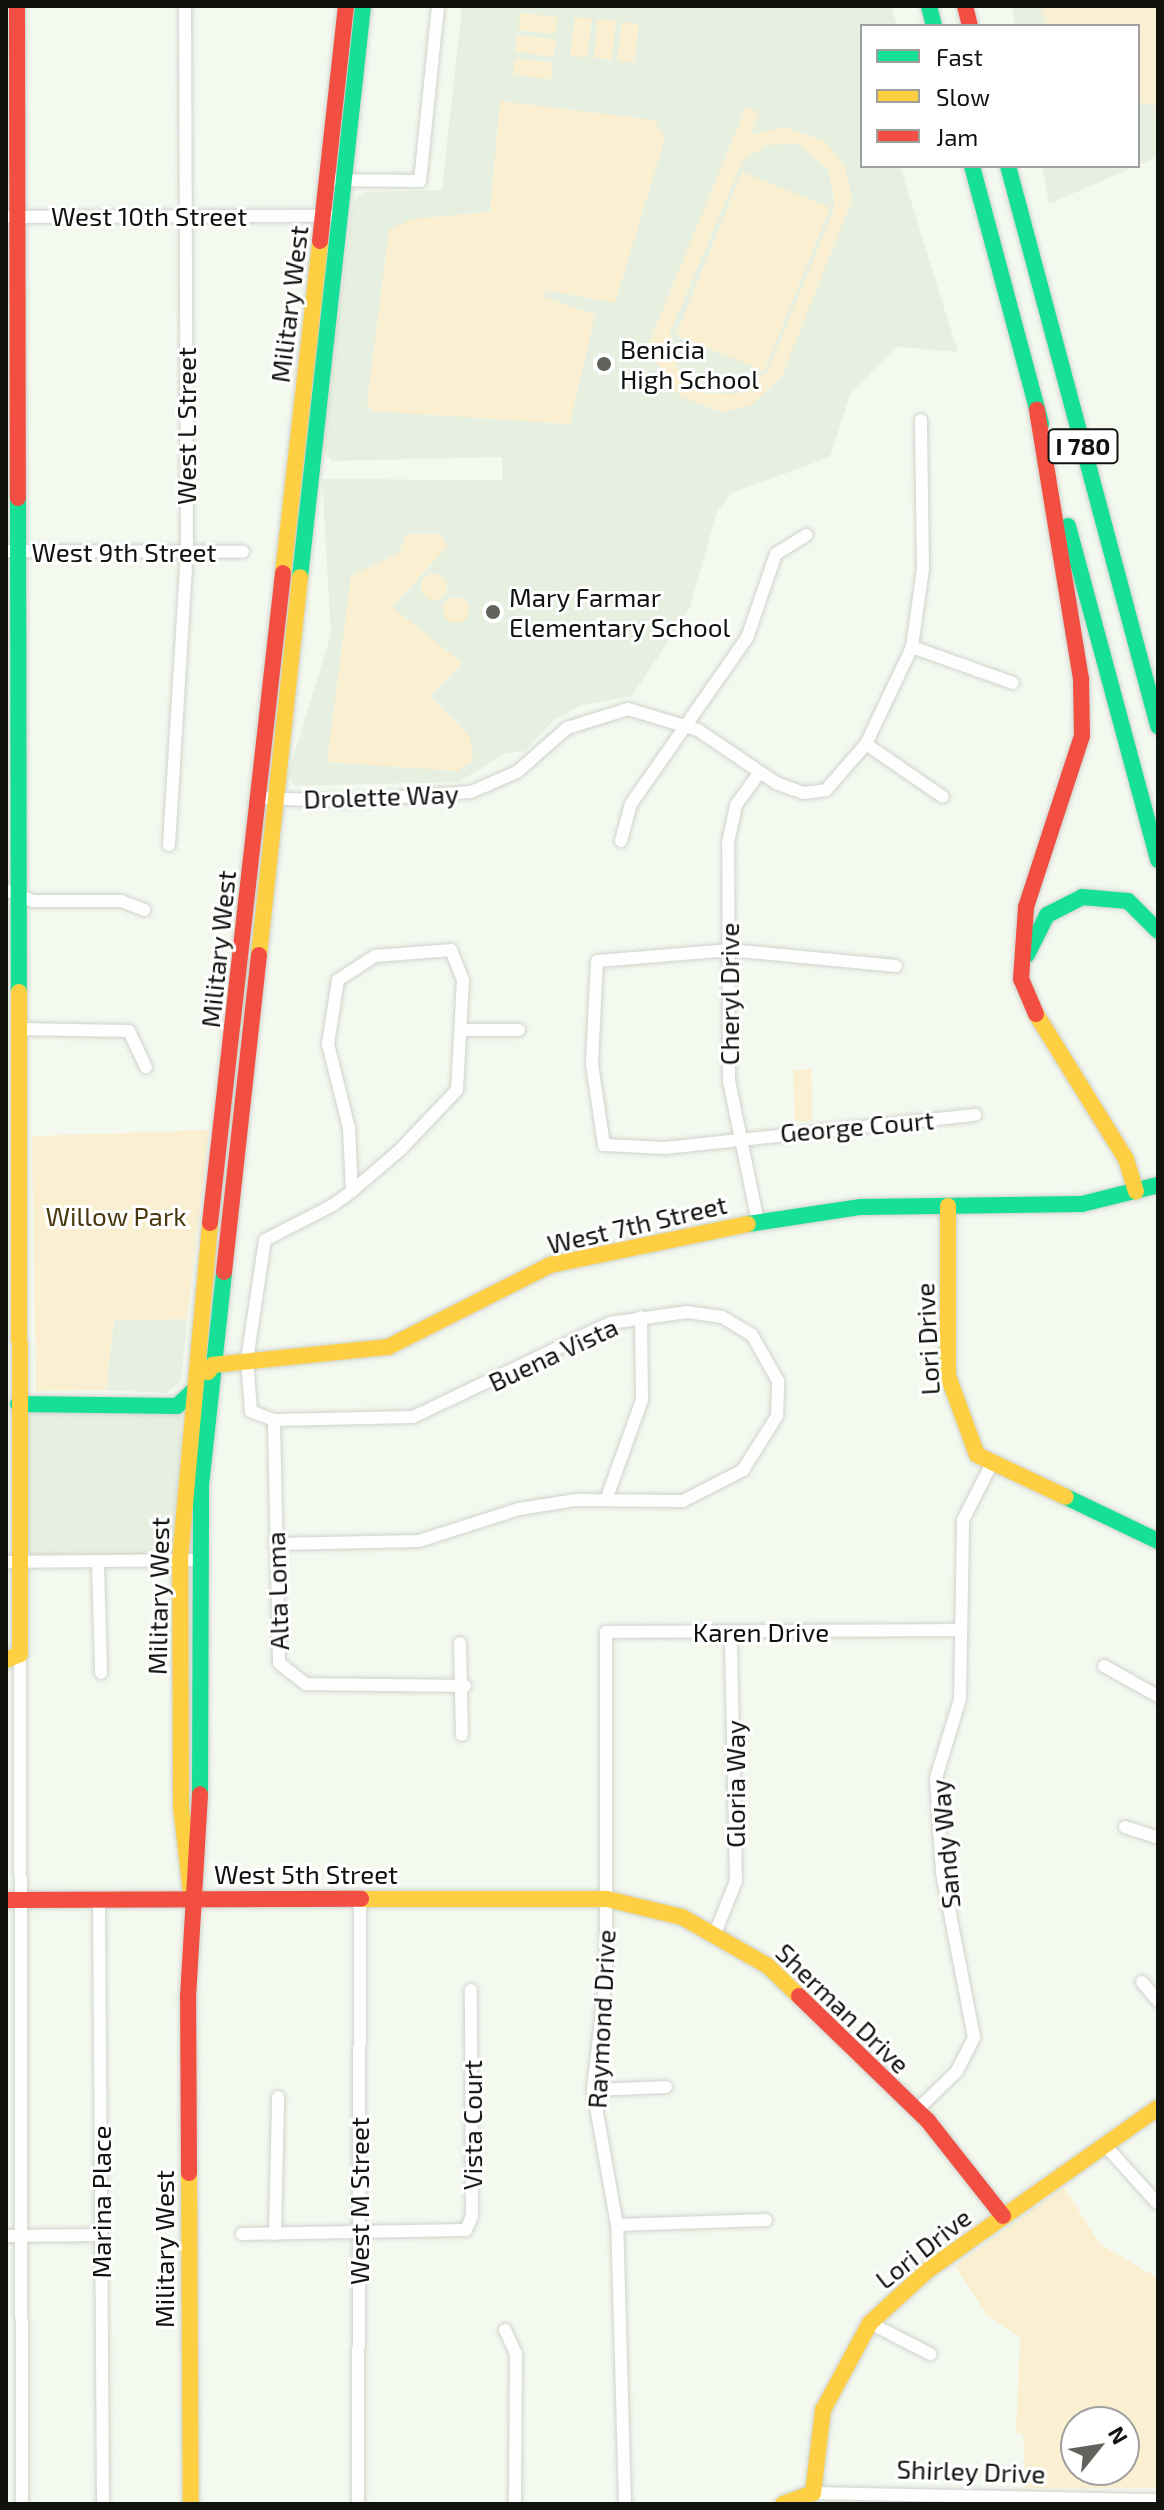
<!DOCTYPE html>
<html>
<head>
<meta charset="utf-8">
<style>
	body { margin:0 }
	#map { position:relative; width:1164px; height:2510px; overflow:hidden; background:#f4f9f0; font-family:"Exo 2",sans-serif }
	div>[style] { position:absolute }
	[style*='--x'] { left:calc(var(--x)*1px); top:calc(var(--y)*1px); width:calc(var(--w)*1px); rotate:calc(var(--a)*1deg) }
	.built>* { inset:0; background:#e7f0e0; transform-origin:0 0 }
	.green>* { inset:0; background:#faf0d1; transform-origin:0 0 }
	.round { border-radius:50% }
	.roads { filter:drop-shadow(0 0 2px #cfd3cc) drop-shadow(0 0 2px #cfd3cc) }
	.street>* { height:12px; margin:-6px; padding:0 6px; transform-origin:6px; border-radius:6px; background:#fdfefd }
	.fast>* { height:16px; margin:-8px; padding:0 8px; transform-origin:8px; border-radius:8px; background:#16e098 }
	.slow>* { height:16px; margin:-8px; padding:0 8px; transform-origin:8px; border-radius:8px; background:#ffcf43 }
	.jam>* { height:16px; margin:-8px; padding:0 8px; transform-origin:8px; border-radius:8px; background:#f24e42 }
	.dots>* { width:22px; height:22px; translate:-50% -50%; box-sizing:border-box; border:4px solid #fff; border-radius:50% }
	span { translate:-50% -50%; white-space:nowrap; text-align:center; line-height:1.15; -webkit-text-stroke:6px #fff; paint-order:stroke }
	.shield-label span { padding:2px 6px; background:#fff; border:2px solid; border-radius:6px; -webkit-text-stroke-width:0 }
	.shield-label { font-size:24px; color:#0f120d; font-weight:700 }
	.street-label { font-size:26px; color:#0f120d }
	.poi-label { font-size:26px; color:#0f120d }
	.left { translate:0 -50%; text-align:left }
	.park-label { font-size:26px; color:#49380e }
	.frame { position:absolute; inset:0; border:8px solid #0f120d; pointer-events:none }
	.legend { position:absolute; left:860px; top:24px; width:280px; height:144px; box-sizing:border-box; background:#fff; border:2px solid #9fa09e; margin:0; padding:10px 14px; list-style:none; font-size:24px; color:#0f120d }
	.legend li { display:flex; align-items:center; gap:16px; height:40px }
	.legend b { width:40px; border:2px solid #9fa09e }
	.north { position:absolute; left:1060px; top:2406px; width:80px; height:80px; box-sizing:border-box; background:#fff; border:2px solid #9fa09e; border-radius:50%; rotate:60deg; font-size:22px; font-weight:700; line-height:32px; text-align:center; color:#0f120d }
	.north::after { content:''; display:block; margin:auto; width:28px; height:36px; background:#5f635c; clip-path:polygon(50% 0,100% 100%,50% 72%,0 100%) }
</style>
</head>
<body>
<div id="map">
	<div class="built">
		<i style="clip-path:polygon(462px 6px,892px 6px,897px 26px,862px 26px,862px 166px,900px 166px,958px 352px,898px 347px,851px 392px,830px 457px,731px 493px,717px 512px,689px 610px,632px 696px,579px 706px,553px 721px,525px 751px,506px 753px,459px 782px,294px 786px,288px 774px,331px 634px,322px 479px,502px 480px,502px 457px,332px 461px,321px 448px,353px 201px,364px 192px,442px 190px)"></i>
		<i style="clip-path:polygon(1012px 6px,1158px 6px,1158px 157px,1138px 165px,1138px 26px,1015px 26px)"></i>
		<i style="clip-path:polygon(1042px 166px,1136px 166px,1049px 204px)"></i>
		<i style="clip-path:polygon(187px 1319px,181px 1382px,166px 1393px,106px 1390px,114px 1320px)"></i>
		<i style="left:28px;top:1412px;width:153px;height:142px;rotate:1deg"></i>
	</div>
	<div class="green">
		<i style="clip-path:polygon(1040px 6px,1158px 6px,1158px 106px,1138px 102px,1138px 26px,1048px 26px)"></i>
		<i style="left:520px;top:13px;width:38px;height:17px;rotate:6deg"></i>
		<i style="left:575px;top:17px;width:17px;height:39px;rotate:7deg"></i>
		<i style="left:598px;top:19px;width:18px;height:39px;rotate:6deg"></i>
		<i style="left:622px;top:22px;width:17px;height:39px;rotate:7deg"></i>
		<i style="left:517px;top:35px;width:39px;height:17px;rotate:7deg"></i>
		<i style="left:515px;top:58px;width:38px;height:17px;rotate:7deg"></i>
		<i style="clip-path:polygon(500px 101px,654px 120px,665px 138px,615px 303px,546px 290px,544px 297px,595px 315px,570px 424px,372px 411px,367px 403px,389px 230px,412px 219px,490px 212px)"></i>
		<i style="clip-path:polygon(evenodd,746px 107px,759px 112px,750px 135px,785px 127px,826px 142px,845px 167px,852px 200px,782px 376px,751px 405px,722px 412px,681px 397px,657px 364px,643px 358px,746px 107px,798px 144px,829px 170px,835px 207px,768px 371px,738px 394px,701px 393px,679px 373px,670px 332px,743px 160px,767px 145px,798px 144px)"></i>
		<i style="left:742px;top:172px;width:95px;height:176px;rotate:22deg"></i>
		<i style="clip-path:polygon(407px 534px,440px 534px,447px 547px,392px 607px,462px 663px,430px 696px,470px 737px,473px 761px,457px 771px,327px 762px,351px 576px,399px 553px)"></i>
		<i class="round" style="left:421px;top:574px;width:26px;height:26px"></i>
		<i class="round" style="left:443px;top:597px;width:26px;height:26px"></i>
		<i style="left:811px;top:1069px;width:52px;height:18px;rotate:88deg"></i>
		<i style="clip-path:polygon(209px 1130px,187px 1319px,114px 1320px,106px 1390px,36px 1391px,32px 1136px)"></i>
		<i style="clip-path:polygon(evenodd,1064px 2187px,1100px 2244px,1158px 2278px,1158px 2488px,1025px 2488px,1023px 2433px,1016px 2433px,1020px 2338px,986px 2314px,955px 2266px,1064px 2187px,1124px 2422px,1124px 2470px,1076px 2470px,1076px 2422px,1124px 2422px)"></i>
	</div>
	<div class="roads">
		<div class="street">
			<i style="--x:335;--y:180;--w:85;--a:0.7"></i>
			<i style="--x:420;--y:181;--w:176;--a:-84.1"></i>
			<i style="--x:6;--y:217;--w:325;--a:-0.2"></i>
			<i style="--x:6;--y:551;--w:237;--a:0.2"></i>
			<i style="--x:912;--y:647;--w:107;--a:19.6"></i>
			<i style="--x:866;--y:744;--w:93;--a:34.5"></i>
			<i style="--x:258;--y:798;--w:87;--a:2"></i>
			<i style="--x:345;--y:801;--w:126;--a:-4.1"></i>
			<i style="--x:471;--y:792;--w:50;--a:-23.5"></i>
			<i style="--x:517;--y:772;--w:67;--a:-41.3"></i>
			<i style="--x:567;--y:728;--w:64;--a:-17.3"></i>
			<i style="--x:628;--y:709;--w:73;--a:16.7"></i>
			<i style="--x:698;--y:730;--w:94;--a:34.2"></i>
			<i style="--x:776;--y:783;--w:29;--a:20"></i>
			<i style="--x:803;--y:793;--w:23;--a:-7"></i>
			<i style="--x:826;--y:790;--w:61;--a:-49"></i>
			<i style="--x:866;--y:744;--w:107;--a:-64.6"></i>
			<i style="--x:912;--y:647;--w:79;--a:-82"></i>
			<i style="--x:923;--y:569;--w:149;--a:-90.8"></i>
			<i style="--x:621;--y:841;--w:38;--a:-75"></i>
			<i style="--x:631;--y:804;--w:203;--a:-55.1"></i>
			<i style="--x:747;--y:638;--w:89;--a:-71"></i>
			<i style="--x:776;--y:554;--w:36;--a:-32"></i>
			<i style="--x:169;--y:845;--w:294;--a:-86.5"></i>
			<i style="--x:187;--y:552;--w:546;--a:-90.21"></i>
			<i style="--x:6;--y:890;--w:29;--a:22"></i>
			<i style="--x:33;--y:901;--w:88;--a:0"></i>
			<i style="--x:121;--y:901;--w:25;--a:21"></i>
			<i style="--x:896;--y:966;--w:167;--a:-174.5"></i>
			<i style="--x:730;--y:950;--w:133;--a:175.3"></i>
			<i style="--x:597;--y:961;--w:103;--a:92.8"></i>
			<i style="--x:592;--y:1064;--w:82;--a:81.6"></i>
			<i style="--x:604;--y:1145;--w:61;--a:2.8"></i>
			<i style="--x:665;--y:1148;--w:312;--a:-6.1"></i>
			<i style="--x:19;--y:1029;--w:110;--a:1"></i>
			<i style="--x:129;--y:1031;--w:40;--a:65"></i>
			<i style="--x:465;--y:1030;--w:54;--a:0"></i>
			<i style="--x:758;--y:1222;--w:144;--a:-101.6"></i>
			<i style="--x:729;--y:1081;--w:238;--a:-90.2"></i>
			<i style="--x:728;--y:843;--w:39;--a:-78"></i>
			<i style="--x:736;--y:805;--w:39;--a:-54"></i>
			<i style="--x:274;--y:1420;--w:243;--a:88.8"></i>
			<i style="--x:279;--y:1663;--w:34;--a:38"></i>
			<i style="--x:306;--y:1684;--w:159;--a:0.7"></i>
			<i style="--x:606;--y:1500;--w:106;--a:-70.2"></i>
			<i style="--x:642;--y:1400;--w:83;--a:-90.7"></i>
			<i style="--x:275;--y:1544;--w:144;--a:-1.2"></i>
			<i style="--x:419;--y:1541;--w:105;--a:-17.7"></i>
			<i style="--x:519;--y:1509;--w:58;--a:-9"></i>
			<i style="--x:576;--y:1500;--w:107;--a:0.5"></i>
			<i style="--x:683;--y:1501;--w:68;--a:-27.3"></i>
			<i style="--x:743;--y:1470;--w:64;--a:-57.8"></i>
			<i style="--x:777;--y:1416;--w:35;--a:-88"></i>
			<i style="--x:778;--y:1381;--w:53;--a:-119.5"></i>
			<i style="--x:752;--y:1335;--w:35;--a:-149"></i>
			<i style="--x:722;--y:1317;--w:35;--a:-172"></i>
			<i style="--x:687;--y:1312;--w:78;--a:171.9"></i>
			<i style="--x:610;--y:1323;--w:218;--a:154.5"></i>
			<i style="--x:413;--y:1417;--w:139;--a:178.8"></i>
			<i style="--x:274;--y:1420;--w:25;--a:-159"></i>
			<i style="--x:251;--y:1411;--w:51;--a:-94.5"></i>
			<i style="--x:247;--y:1360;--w:121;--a:-81.5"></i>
			<i style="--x:265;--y:1240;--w:76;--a:-27.2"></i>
			<i style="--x:333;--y:1205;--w:24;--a:-36"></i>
			<i style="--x:352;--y:1191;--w:65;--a:-40.6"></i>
			<i style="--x:401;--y:1149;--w:81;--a:-46.5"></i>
			<i style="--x:457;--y:1090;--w:110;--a:-86.9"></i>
			<i style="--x:463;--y:980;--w:32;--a:-112"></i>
			<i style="--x:451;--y:950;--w:76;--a:175.5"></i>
			<i style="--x:375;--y:956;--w:44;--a:147"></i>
			<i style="--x:338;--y:980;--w:65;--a:98.9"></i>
			<i style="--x:328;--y:1044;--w:87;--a:76"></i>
			<i style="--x:349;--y:1128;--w:63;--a:87.3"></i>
			<i style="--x:6;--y:1562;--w:192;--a:-0.6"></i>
			<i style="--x:98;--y:1563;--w:110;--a:88.4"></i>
			<i style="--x:460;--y:1643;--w:92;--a:88.8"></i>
			<i style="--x:20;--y:1654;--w:850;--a:89.87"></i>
			<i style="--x:1104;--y:1666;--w:62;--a:29.1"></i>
			<i style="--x:1125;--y:1827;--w:35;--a:18"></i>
			<i style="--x:99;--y:1899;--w:605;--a:89.62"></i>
			<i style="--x:716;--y:1931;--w:54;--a:-68.2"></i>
			<i style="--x:736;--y:1881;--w:248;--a:-91.2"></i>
			<i style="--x:1142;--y:1982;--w:25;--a:50"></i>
			<i style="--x:593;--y:2090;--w:73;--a:-2.4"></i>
			<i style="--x:916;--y:2111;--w:57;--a:-44.3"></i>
			<i style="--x:957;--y:2071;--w:38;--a:-63"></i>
			<i style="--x:974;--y:2037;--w:168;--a:-101"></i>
			<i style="--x:942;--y:1872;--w:94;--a:-93.7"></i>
			<i style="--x:936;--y:1778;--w:83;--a:-73.1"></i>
			<i style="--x:960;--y:1699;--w:179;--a:-89"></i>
			<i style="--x:963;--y:1520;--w:59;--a:-63"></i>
			<i style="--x:1105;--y:2145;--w:79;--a:48.1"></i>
			<i style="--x:617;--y:2225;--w:149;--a:-1.9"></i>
			<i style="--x:242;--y:2234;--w:224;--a:-1"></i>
			<i style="--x:466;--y:2230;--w:15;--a:-67"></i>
			<i style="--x:472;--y:2216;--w:226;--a:-90.3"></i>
			<i style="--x:275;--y:2234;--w:137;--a:-88.7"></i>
			<i style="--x:6;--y:2236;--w:95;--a:-0.6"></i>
			<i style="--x:870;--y:2323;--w:68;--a:27.3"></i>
			<i style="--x:505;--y:2330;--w:26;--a:65"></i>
			<i style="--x:516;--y:2354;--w:150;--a:90.4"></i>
			<i style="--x:813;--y:2493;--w:345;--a:1.2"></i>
			<i style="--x:358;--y:2504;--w:605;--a:-89.81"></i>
			<i style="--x:625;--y:2504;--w:279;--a:-91.6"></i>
			<i style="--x:617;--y:2225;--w:137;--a:-100.1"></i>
			<i style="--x:593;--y:2090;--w:116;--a:-83.6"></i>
			<i style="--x:606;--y:1975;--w:343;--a:-90"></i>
			<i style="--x:606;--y:1632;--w:354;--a:-0.3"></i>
		</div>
		<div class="fast">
			<i style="--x:929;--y:6;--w:21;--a:76"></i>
			<i style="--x:972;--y:166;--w:267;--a:75"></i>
			<i style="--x:1008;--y:166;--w:580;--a:75"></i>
			<i style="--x:18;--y:498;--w:494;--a:89.9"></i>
			<i style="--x:1068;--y:526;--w:346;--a:74.9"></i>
			<i style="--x:300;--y:577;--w:574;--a:-83.7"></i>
			<i style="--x:1027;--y:955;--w:45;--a:-63.4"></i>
			<i style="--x:1047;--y:915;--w:39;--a:-27"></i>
			<i style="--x:1082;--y:897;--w:46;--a:5"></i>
			<i style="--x:1128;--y:901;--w:42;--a:45"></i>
			<i style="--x:748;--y:1224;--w:114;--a:-8.6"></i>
			<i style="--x:861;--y:1207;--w:221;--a:-0.8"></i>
			<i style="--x:1082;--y:1204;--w:78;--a:-14"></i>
			<i style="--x:18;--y:1404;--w:159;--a:0.7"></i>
			<i style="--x:177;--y:1406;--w:23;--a:-43"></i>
			<i style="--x:1066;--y:1497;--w:102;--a:25.6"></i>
			<i style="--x:200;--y:1794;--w:309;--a:-89.8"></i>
			<i style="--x:201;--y:1485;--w:214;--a:-83.8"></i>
		</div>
		<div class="slow">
			<i style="--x:283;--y:573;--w:334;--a:-83.6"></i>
			<i style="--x:259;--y:955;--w:380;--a:-83.8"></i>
			<i style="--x:1036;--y:1014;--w:171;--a:58.2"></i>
			<i style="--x:1126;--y:1159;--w:34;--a:73"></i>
			<i style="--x:948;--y:1206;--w:170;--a:90"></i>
			<i style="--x:948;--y:1376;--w:84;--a:69.8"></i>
			<i style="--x:977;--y:1455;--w:98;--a:25.3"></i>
			<i style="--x:208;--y:1372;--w:9;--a:-54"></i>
			<i style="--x:213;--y:1365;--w:176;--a:-5.9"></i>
			<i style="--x:388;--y:1347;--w:182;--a:-26.8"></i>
			<i style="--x:550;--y:1265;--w:202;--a:-11.7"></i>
			<i style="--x:6;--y:1660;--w:15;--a:-23"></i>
			<i style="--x:20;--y:1654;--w:662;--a:-90.09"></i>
			<i style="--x:191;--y:1894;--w:89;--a:-96.5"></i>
			<i style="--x:181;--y:1806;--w:246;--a:-90.2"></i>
			<i style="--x:180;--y:1560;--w:338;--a:-84.9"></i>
			<i style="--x:361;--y:1899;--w:246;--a:0"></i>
			<i style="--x:607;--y:1899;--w:77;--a:13.5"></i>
			<i style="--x:682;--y:1917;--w:99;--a:29.7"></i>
			<i style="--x:768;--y:1966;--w:43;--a:44.1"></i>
			<i style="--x:189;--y:2173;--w:331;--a:89.7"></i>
			<i style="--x:783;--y:2504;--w:32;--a:-20"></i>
			<i style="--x:813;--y:2493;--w:84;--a:-83.1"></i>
			<i style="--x:823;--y:2410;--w:99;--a:-61.6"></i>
			<i style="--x:870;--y:2323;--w:79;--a:-42.4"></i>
			<i style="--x:928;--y:2270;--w:281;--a:-35.2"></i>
		</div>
		<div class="jam">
			<i style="--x:17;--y:6;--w:492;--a:89.9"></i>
			<i style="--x:965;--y:6;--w:21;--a:76"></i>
			<i style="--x:320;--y:241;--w:236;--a:-83.7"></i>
			<i style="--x:1036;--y:1014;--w:38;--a:-113"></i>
			<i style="--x:1021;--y:979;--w:72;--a:-86"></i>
			<i style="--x:1026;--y:907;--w:180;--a:-71.9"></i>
			<i style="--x:1082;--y:736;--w:57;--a:-91"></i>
			<i style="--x:1081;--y:679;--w:273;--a:-99.3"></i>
			<i style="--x:210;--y:1223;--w:654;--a:-83.59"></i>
			<i style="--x:224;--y:1272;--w:319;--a:-83.7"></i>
			<i style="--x:6;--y:1900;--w:355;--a:-0.2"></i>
			<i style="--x:799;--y:1996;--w:180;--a:44.1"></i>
			<i style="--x:928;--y:2121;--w:121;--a:51.7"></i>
			<i style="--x:189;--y:2173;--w:176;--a:-90.3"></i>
			<i style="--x:188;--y:1997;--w:203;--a:-86.6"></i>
		</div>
	</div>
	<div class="dots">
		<i style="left:604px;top:364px;background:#5f635c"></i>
		<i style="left:493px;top:612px;background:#5f635c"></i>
	</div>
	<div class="shield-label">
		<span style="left:1083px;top:446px">I 780</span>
	</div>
	<div class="street-label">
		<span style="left:149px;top:216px">West 10th Street</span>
		<span style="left:289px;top:304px;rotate:-83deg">Military West</span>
		<span style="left:186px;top:426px;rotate:-90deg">West L Street</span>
		<span style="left:124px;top:552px">West 9th Street</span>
		<span style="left:381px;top:796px;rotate:-2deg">Drolette Way</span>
		<span style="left:218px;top:949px;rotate:-84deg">Military West</span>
		<span style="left:729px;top:994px;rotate:-90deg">Cheryl Drive</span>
		<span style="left:857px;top:1126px;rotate:-5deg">George Court</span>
		<span style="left:637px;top:1224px;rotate:-13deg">West 7th Street</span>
		<span style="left:927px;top:1339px;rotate:-93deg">Lori Drive</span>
		<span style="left:553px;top:1354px;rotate:-25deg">Buena Vista</span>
		<span style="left:277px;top:1591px;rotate:-92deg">Alta Loma</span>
		<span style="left:158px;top:1596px;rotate:-89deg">Military West</span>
		<span style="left:761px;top:1632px">Karen Drive</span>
		<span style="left:735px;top:1784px;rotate:-90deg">Gloria Way</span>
		<span style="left:945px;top:1844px;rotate:-95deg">Sandy Way</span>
		<span style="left:306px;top:1874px">West 5th Street</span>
		<span style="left:843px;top:2008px;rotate:44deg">Sherman Drive</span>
		<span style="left:601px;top:2019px;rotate:-87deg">Raymond Drive</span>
		<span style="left:472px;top:2125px;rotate:-90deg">Vista Court</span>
		<span style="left:359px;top:2201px;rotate:-90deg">West M Street</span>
		<span style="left:101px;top:2202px;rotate:-90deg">Marina Place</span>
		<span style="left:923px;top:2248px;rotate:-38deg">Lori Drive</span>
		<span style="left:164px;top:2249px;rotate:-90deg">Military West</span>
		<span style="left:971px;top:2471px;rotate:2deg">Shirley Drive</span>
	</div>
	<div class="poi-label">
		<span class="left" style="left:620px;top:364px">Benicia<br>High School</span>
		<span class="left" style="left:509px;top:612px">Mary Farmar<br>Elementary School</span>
	</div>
	<div class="park-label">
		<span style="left:116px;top:1216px">Willow Park</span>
	</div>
	<div class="frame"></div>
	<ul class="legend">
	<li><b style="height:10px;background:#16e098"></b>Fast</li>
	<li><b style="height:10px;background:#ffcf43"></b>Slow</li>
	<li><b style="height:10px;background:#f24e42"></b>Jam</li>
	</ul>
	<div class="north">N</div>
</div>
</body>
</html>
